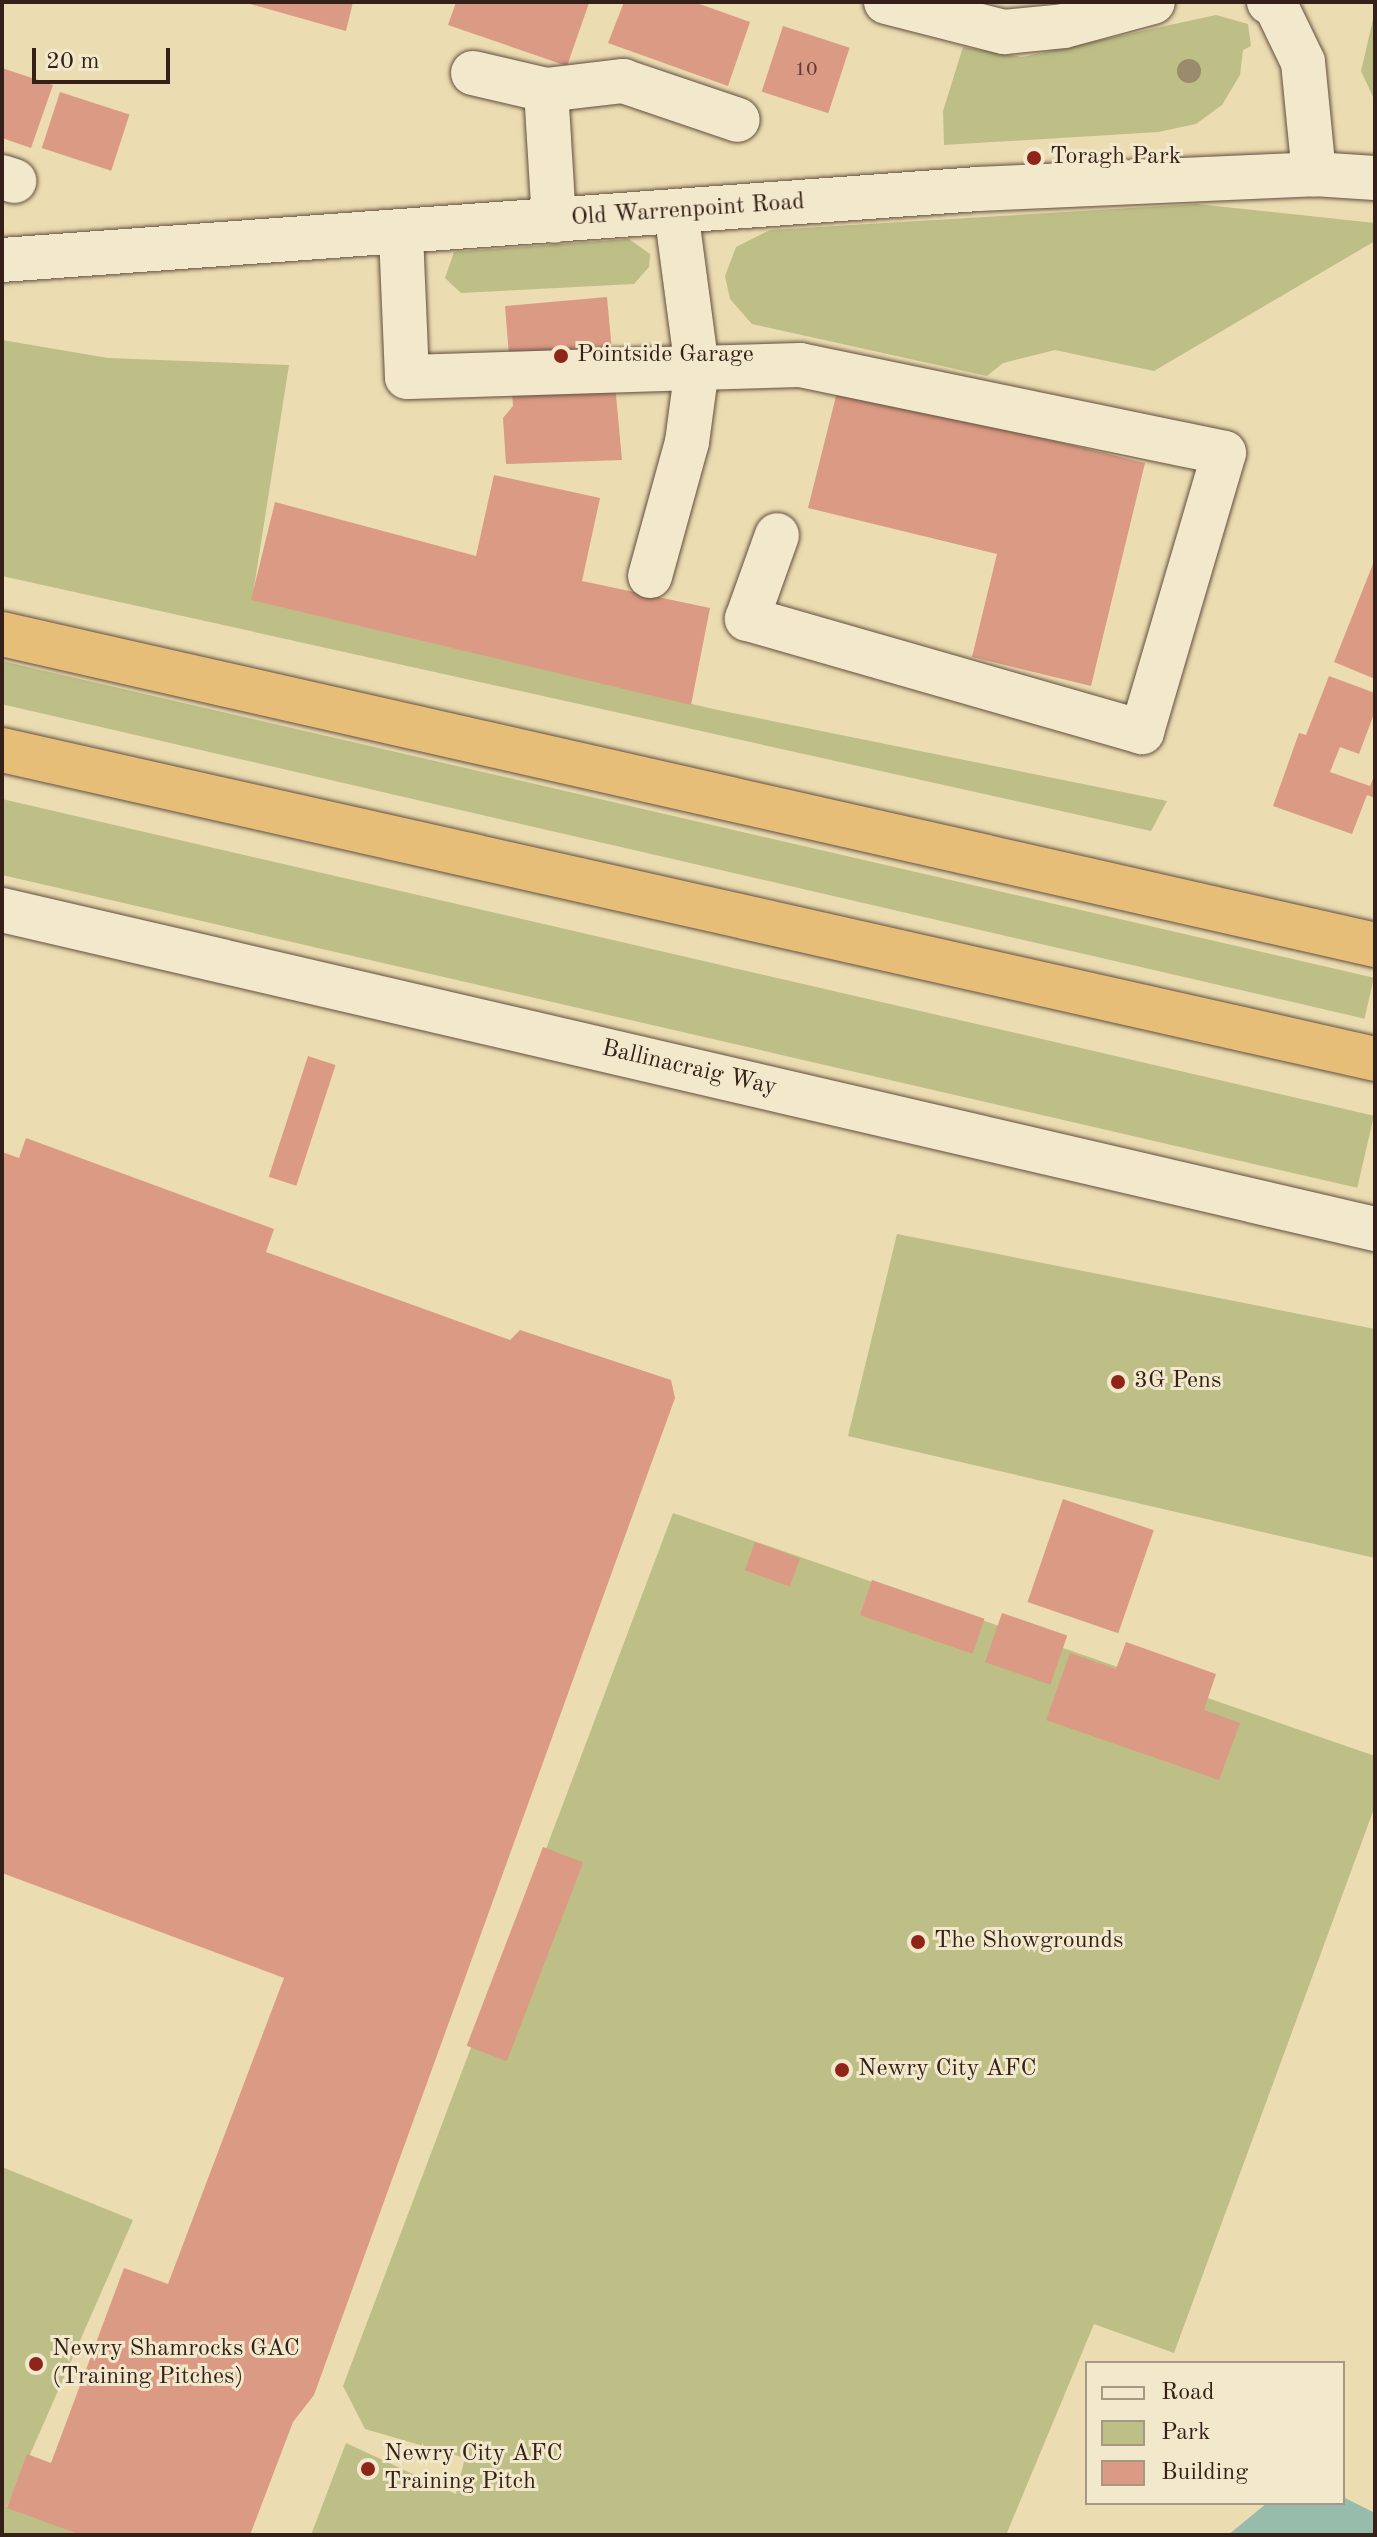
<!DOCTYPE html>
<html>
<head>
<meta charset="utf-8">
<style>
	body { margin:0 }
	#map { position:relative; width:1377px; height:2537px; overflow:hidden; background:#ebdcb1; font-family:"Old Standard TT",serif }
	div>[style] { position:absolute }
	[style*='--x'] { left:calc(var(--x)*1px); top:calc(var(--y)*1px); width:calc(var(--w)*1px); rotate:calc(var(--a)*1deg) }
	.green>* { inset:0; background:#bebe87; transform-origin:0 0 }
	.water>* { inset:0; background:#98bcac }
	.building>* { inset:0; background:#db9a84; transform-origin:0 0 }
	.roads { filter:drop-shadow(0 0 2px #624f3f) drop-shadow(0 0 2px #624f3f) }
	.minor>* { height:44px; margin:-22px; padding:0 22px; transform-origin:22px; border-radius:22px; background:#f2e8cc }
	.highway>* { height:44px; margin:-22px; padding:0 22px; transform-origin:22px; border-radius:22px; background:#e6be78 }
	.trees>* { width:24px; height:24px; margin:-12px; border-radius:50%; background:#9a8b6c }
	.dots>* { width:22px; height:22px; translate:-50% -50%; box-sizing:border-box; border:4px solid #f2e8cc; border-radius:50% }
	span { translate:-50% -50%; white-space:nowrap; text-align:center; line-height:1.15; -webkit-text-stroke:6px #f2e8cc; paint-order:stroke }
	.number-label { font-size:20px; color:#5e3e34 }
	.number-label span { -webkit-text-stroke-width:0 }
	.poi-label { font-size:24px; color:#352019 }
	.left { translate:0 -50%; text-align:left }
	.street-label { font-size:24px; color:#352019 }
	.frame { position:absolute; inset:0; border:4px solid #352019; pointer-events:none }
	.legend { position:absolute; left:1085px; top:2361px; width:260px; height:144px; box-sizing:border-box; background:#f2e8cc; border:2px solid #a69884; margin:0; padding:10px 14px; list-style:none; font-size:24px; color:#352019 }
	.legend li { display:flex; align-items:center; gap:16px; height:40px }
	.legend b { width:40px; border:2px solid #a69884 }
	.scale { position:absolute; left:32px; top:48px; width:138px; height:36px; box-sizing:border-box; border:4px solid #352019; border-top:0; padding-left:10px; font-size:24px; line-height:28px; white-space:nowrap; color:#352019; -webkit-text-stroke:6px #f2e8cc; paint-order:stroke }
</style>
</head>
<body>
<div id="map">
	<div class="green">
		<i style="clip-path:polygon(1375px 11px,1375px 101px,1361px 71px)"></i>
		<i style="clip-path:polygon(1216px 15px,1248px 24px,1251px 46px,1243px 50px,1240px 75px,1222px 105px,1196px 124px,1158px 132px,944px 145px,943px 111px,963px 47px,1022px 57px)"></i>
		<i style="clip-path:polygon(1197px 204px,1375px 223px,1375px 241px,1154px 371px,1055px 350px,1003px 363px,987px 376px,752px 324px,730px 299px,725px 276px,736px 247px,770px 230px)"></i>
		<i style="clip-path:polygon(629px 239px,650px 254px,649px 267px,634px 284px,461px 293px,445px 278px,454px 252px)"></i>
		<i style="clip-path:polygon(2px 340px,108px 358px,289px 365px,252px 600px,713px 709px,1167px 801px,1151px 831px,2px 576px)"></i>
		<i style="left:2px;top:661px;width:1408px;height:42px;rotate:13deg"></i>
		<i style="left:2px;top:799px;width:1408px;height:74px;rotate:13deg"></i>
		<i style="clip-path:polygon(897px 1234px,1375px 1329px,1375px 1558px,848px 1436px)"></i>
		<i style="clip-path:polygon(673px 1513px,1375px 1756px,1375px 1806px,1174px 2353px,1094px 2324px,1006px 2535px,311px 2535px,346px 2443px,456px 2494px,465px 2458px,365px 2429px,343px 2386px)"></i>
		<i style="clip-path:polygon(2px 2167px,133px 2220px,7px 2507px,81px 2535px,2px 2535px)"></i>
	</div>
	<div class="water">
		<i style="clip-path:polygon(1343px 2497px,1375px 2513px,1375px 2535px,1228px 2535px,1267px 2503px,1343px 2503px)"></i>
	</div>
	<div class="building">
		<i style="clip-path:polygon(243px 2px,353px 2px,346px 31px)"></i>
		<i style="clip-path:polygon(456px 2px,588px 2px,589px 3px,567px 66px,448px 25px)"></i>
		<i style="clip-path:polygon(624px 2px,694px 2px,750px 22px,728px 86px,608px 43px)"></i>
		<i style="left:783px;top:26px;width:70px;height:69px;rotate:18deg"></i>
		<i style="clip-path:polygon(2px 68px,53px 85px,31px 148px,2px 138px)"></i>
		<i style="left:60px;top:92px;width:73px;height:59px;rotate:18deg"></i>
		<i style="clip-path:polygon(607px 297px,622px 460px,506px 464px,503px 418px,513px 406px,505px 306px)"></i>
		<i style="clip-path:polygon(838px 388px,1145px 463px,1091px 686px,972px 657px,997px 554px,808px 508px)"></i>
		<i style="clip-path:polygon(494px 475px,600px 498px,582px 581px,710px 608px,691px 705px,251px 600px,275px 502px,476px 556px)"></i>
		<i style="clip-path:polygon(1375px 559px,1375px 679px,1334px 662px)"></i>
		<i style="clip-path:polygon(1329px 676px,1375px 693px,1375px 711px,1359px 754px,1340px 747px,1330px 772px,1370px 786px,1375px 774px,1375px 798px,1367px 795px,1352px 834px,1273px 806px,1299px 733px,1306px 735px)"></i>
		<i style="left:308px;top:1056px;width:29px;height:127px;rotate:18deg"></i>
		<i style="clip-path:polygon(26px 1138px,274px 1229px,266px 1252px,510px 1340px,520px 1330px,671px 1380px,675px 1398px,314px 2395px,293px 2422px,250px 2535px,81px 2535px,7px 2508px,27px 2454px,51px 2463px,124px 2268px,168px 2284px,284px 1978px,2px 1873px,2px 1152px,19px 1158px)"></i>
		<i style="left:1063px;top:1499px;width:96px;height:109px;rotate:19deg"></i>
		<i style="left:755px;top:1542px;width:48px;height:30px;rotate:20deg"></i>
		<i style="left:872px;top:1580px;width:119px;height:37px;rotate:19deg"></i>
		<i style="left:1002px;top:1613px;width:69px;height:52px;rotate:19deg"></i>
		<i style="clip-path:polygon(1126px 1642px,1216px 1674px,1204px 1710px,1240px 1723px,1219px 1780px,1046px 1720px,1070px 1653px,1116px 1669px)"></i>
		<i style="left:543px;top:1847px;width:43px;height:213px;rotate:21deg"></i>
	</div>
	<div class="roads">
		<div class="minor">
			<i style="--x:886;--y:2;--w:122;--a:14.3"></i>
			<i style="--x:1004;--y:32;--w:60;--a:-5.7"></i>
			<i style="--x:1064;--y:26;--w:92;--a:-15.1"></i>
			<i style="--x:1269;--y:2;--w:8;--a:30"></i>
			<i style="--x:1276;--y:6;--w:62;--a:64.3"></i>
			<i style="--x:1303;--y:62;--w:113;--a:84.4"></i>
			<i style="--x:473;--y:73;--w:75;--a:13.1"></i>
			<i style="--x:546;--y:90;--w:78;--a:-6.7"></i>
			<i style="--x:623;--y:81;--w:121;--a:18.7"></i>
			<i style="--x:546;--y:90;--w:131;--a:86.5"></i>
			<i style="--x:2;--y:177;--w:13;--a:18"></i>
			<i style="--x:676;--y:211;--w:158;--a:82.4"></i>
			<i style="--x:697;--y:368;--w:103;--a:-1.7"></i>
			<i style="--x:800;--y:365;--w:433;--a:11.7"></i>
			<i style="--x:1224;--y:453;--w:291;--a:106.4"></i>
			<i style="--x:1142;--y:732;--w:411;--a:-164"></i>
			<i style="--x:747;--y:619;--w:89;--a:-70.3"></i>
			<i style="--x:401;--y:234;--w:143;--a:87.6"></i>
			<i style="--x:407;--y:377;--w:290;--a:-1.8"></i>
			<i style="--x:697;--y:368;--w:75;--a:97.7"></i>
			<i style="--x:687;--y:442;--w:139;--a:105.4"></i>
			<i style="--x:2;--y:260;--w:978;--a:-4.16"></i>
			<i style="--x:977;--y:189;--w:337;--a:-2.5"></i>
			<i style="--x:1314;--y:174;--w:61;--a:3.8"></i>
			<i style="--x:2;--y:910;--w:1410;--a:13.08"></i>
		</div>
		<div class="highway">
			<i style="--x:2;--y:634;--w:1408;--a:12.76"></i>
			<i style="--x:2;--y:750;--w:1407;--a:12.68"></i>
		</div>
	</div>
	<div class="trees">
		<i style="left:1189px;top:71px"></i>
	</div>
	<div class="dots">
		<i style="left:1034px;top:158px;background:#8f2418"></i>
		<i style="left:561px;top:356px;background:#8f2418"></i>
		<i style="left:1118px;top:1382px;background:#8f2418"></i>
		<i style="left:918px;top:1942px;background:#8f2418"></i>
		<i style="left:842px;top:2070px;background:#8f2418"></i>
		<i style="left:36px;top:2364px;background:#8f2418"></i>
		<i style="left:368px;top:2469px;background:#8f2418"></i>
	</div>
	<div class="number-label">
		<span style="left:806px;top:70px">10</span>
	</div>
	<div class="poi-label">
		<span class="left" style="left:1050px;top:158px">Toragh Park</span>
		<span class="left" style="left:577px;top:356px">Pointside Garage</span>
		<span class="left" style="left:1134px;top:1382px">3G Pens</span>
		<span class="left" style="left:934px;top:1942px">The Showgrounds</span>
		<span class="left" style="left:858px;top:2070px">Newry City AFC</span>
		<span class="left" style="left:52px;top:2364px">Newry Shamrocks GAC<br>(Training Pitches)</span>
		<span class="left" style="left:384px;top:2469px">Newry City AFC<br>Training Pitch</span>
	</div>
	<div class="street-label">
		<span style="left:688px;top:211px;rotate:-4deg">Old Warrenpoint Road</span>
		<span style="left:689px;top:1069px;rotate:13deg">Ballinacraig Way</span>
	</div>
	<div class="frame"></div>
	<ul class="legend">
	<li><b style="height:10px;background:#f2e8cc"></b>Road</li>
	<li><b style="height:22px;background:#bebe87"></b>Park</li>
	<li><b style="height:22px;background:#db9a84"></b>Building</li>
	</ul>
	<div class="scale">20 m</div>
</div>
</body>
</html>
